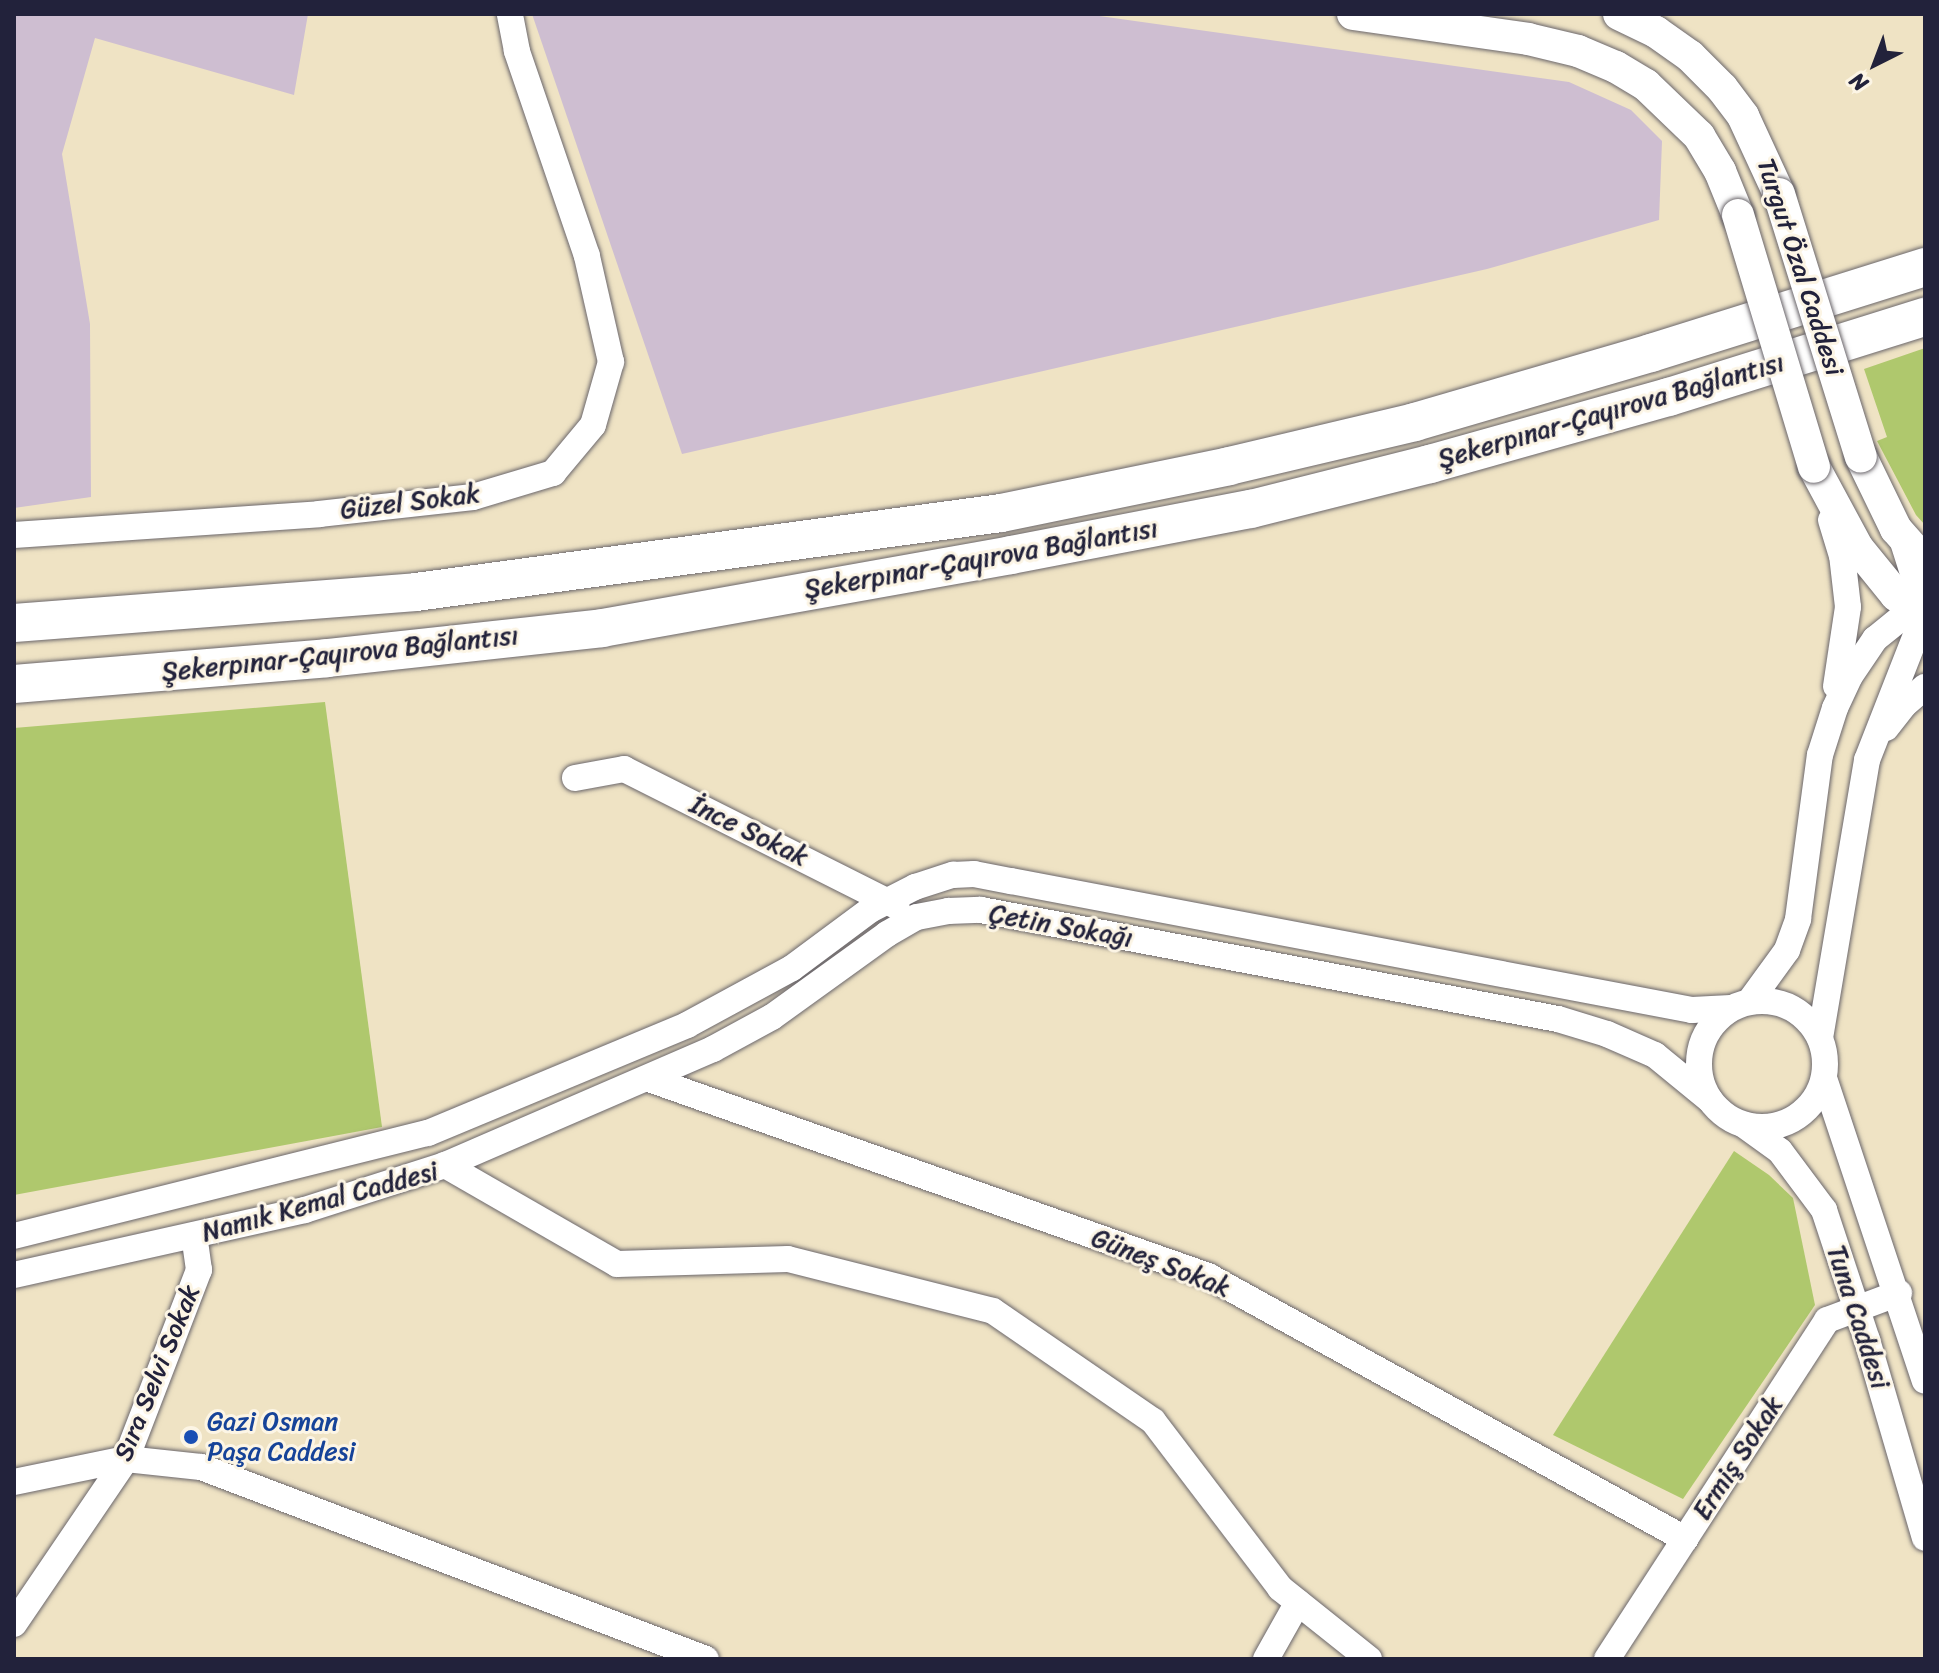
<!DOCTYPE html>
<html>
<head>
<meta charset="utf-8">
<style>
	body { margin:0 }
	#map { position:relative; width:1939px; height:1673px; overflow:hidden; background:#efe3c4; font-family:Sriracha,sans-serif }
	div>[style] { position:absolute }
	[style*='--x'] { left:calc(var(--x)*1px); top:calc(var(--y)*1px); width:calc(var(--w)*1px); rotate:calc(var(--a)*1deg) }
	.industrial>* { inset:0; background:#cebed1 }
	.green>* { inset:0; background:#afc86d }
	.roads { filter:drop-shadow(0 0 2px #6a666b) drop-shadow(0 0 2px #6a666b) }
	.minor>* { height:26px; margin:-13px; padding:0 13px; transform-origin:13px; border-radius:13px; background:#fff }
	.minor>.ring { margin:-13px; padding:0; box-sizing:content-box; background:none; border:26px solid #fff; border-radius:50% }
	.major>* { height:32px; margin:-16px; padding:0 16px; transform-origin:16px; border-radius:16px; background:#fff }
	.highway>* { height:38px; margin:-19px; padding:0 19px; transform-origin:19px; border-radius:19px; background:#fff }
	.bridges { filter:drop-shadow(0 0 2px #6a666b) drop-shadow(0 0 2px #6a666b) }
	.major-bridge>* { height:32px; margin:-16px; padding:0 16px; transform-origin:16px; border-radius:16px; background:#fff }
	.dots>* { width:22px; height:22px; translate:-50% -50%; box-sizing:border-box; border:4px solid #fcf5e5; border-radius:50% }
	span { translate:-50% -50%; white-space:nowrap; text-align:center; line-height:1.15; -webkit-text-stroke:6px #fcf5e5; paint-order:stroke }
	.street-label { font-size:26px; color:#22223b }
	.transit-label { font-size:26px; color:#164399 }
	.left { translate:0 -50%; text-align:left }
	.frame { position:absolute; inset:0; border:16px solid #22223b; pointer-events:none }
	.north { position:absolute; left:1835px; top:24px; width:80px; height:80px; -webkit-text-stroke:6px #fcf5e5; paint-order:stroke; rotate:222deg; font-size:22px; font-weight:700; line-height:32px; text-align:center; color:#22223b }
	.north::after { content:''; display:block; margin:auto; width:28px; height:36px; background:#22223b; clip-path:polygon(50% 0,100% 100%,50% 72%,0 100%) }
</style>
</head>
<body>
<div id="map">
	<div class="industrial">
		<i style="clip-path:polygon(14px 14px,308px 14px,294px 95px,95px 38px,62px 154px,90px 324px,91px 497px,14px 508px)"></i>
		<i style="clip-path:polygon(532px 14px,1085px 14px,1569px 82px,1631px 110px,1662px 141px,1659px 220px,1487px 269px,682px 454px)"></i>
	</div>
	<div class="green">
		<i style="clip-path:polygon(1925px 348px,1925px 525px,1916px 515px,1877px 441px,1887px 437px,1864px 369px)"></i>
		<i style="clip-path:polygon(325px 702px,382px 1127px,14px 1195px,14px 728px)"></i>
		<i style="clip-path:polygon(1734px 1151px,1769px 1175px,1793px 1198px,1815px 1305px,1683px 1499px,1553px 1435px)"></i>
	</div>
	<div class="roads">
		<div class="minor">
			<i style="--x:1831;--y:520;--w:37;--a:73"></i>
			<i style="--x:1842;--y:555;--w:52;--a:83.4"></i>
			<i style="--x:1848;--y:607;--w:80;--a:98.6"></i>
			<i style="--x:14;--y:535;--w:306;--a:-3.9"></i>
			<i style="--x:319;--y:514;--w:155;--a:-6.3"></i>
			<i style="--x:473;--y:497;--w:84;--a:-16.7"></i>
			<i style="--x:553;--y:473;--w:62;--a:-50.2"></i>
			<i style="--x:593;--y:425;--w:66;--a:-74.1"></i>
			<i style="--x:611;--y:362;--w:109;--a:-102.8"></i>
			<i style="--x:587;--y:256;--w:217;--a:-108.9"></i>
			<i style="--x:517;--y:51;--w:38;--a:-101"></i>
			<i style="--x:1886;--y:728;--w:29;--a:-52"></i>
			<i style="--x:1904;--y:705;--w:28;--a:-41"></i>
			<i style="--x:575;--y:778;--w:50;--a:-10.4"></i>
			<i style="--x:624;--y:769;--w:305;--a:26.7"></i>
			<i class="ring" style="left:1699px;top:1001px;width:100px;height:100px"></i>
			<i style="--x:1750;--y:1001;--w:63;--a:-54"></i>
			<i style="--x:1787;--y:950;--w:33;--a:-70"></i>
			<i style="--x:1798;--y:919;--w:165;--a:-82.4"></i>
			<i style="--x:1820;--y:755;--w:49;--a:-72.3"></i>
			<i style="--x:1835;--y:708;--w:35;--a:-65"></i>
			<i style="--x:1850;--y:676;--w:45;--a:-56"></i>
			<i style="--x:1875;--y:639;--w:32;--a:-39"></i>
			<i style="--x:1900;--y:619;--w:26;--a:-18"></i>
			<i style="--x:1820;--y:1038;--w:282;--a:-80.4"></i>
			<i style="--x:1867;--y:760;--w:134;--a:-68.6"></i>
			<i style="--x:1916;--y:635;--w:46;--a:-87.5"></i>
			<i style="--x:1918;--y:589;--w:49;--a:-107.7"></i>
			<i style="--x:1824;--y:1078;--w:319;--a:71.6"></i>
			<i style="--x:649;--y:1079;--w:593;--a:19.41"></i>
			<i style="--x:1208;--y:1276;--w:545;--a:28.87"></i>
			<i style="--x:1744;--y:1125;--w:44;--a:35.8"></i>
			<i style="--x:1780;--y:1151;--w:74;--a:53.3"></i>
			<i style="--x:1824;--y:1210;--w:137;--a:71.7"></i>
			<i style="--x:1867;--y:1340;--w:206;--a:73.7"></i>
			<i style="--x:445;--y:1165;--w:198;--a:29.9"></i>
			<i style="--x:617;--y:1264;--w:171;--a:-1.7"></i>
			<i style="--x:788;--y:1259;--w:211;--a:14.2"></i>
			<i style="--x:993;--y:1311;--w:194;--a:34.5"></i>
			<i style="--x:1153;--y:1421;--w:210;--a:52.7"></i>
			<i style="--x:1280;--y:1588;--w:114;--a:38.6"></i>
			<i style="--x:14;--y:1236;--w:427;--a:-14"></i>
			<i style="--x:428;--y:1133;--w:281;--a:-22.6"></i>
			<i style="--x:687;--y:1025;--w:119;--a:-28.5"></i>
			<i style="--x:792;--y:968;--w:97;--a:-36.6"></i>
			<i style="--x:870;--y:910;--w:51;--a:-27.1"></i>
			<i style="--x:915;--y:887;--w:40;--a:-18"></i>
			<i style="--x:953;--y:875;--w:21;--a:-3"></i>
			<i style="--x:974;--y:874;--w:38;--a:11"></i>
			<i style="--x:1011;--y:881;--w:693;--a:10.73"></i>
			<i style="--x:1692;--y:1010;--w:39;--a:-3"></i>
			<i style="--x:14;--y:1275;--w:298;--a:-12.6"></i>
			<i style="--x:305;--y:1210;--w:147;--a:-17.8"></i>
			<i style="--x:445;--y:1165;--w:292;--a:-23.4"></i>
			<i style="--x:713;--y:1049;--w:67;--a:-28.5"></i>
			<i style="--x:772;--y:1017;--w:142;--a:-35.8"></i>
			<i style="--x:887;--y:934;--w:34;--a:-30"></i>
			<i style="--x:917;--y:917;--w:32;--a:-11"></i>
			<i style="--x:948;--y:911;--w:33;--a:-2"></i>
			<i style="--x:981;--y:910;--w:587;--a:10.7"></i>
			<i style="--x:1558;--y:1019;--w:51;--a:17"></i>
			<i style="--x:1607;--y:1034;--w:52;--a:23.6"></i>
			<i style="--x:1655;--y:1055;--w:71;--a:39.3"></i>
			<i style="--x:14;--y:1482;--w:114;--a:-11.6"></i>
			<i style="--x:126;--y:1459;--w:75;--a:6.1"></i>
			<i style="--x:201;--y:1467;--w:540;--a:20.82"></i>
			<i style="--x:14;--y:1624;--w:199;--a:-55.8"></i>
			<i style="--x:126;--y:1459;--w:203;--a:-68.9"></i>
			<i style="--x:199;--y:1270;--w:35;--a:-98"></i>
			<i style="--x:1266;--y:1659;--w:65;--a:-60.7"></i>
			<i style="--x:1607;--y:1659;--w:404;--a:-57"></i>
			<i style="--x:1827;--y:1320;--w:77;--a:-20.6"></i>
		</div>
		<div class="major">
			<i style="--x:1353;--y:14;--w:177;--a:8.1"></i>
			<i style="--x:1528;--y:39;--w:51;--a:13.5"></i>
			<i style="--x:1578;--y:51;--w:41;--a:22.8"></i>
			<i style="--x:1616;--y:67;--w:35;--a:31"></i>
			<i style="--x:1646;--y:85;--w:74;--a:43.9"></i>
			<i style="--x:1699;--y:136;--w:41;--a:59"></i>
			<i style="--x:1720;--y:171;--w:48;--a:67.8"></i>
			<i style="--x:1619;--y:14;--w:41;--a:25.9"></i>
			<i style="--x:1656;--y:32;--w:42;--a:35.2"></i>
			<i style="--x:1690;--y:56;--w:45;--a:45"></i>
			<i style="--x:1722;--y:88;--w:35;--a:53"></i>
			<i style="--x:1743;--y:116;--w:86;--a:65.2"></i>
			<i style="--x:1861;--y:457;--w:80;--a:64.1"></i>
			<i style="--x:1896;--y:529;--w:44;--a:48.7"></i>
			<i style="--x:1814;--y:467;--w:91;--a:61.7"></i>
			<i style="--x:1857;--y:547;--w:62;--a:50.9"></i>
			<i style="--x:1896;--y:595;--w:37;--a:38"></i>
		</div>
		<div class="highway">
			<i style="--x:14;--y:623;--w:403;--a:-4.4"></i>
			<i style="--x:416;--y:592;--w:590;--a:-7.69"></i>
			<i style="--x:1001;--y:513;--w:233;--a:-11.6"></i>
			<i style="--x:1229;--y:466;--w:191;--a:-13.3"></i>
			<i style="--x:1415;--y:422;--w:246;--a:-16.3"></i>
			<i style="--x:1651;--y:353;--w:287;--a:-17.4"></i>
			<i style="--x:14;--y:684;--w:314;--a:-4.7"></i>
			<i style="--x:327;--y:658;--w:277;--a:-6.2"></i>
			<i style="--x:602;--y:628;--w:415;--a:-10.1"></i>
			<i style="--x:1011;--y:555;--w:244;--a:-10.9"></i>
			<i style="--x:1251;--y:509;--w:185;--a:-14.1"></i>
			<i style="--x:1430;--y:464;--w:248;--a:-15.7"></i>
			<i style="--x:1669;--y:397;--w:268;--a:-17.4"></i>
		</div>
	</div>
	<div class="bridges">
		<div class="major-bridge">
			<i style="--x:1779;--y:194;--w:275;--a:72.7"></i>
			<i style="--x:1738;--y:215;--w:263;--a:73.2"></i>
		</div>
	</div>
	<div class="dots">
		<i style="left:191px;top:1437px;background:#1a4fb4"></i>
	</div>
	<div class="street-label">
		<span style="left:1800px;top:267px;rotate:72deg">Turgut Özal Caddesi</span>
		<span style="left:1611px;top:411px;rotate:-16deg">Şekerpınar-Çayırova Bağlantısı</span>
		<span style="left:410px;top:502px;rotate:-7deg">Güzel Sokak</span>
		<span style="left:981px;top:559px;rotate:-10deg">Şekerpınar-Çayırova Bağlantısı</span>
		<span style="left:340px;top:654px;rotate:-6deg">Şekerpınar-Çayırova Bağlantısı</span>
		<span style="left:749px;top:831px;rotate:26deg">İnce Sokak</span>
		<span style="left:1061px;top:926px;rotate:10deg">Çetin Sokağı</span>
		<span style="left:320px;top:1202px;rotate:-15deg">Namık Kemal Caddesi</span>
		<span style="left:1161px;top:1263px;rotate:21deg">Güneş Sokak</span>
		<span style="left:1858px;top:1317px;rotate:72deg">Tuna Caddesi</span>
		<span style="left:157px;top:1373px;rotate:-68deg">Sıra Selvi Sokak</span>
		<span style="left:1738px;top:1458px;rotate:-57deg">Ermiş Sokak</span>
	</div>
	<div class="transit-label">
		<span class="left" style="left:207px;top:1437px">Gazi Osman<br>Paşa Caddesi</span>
	</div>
	<div class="frame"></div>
	<div class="north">N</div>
</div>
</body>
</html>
